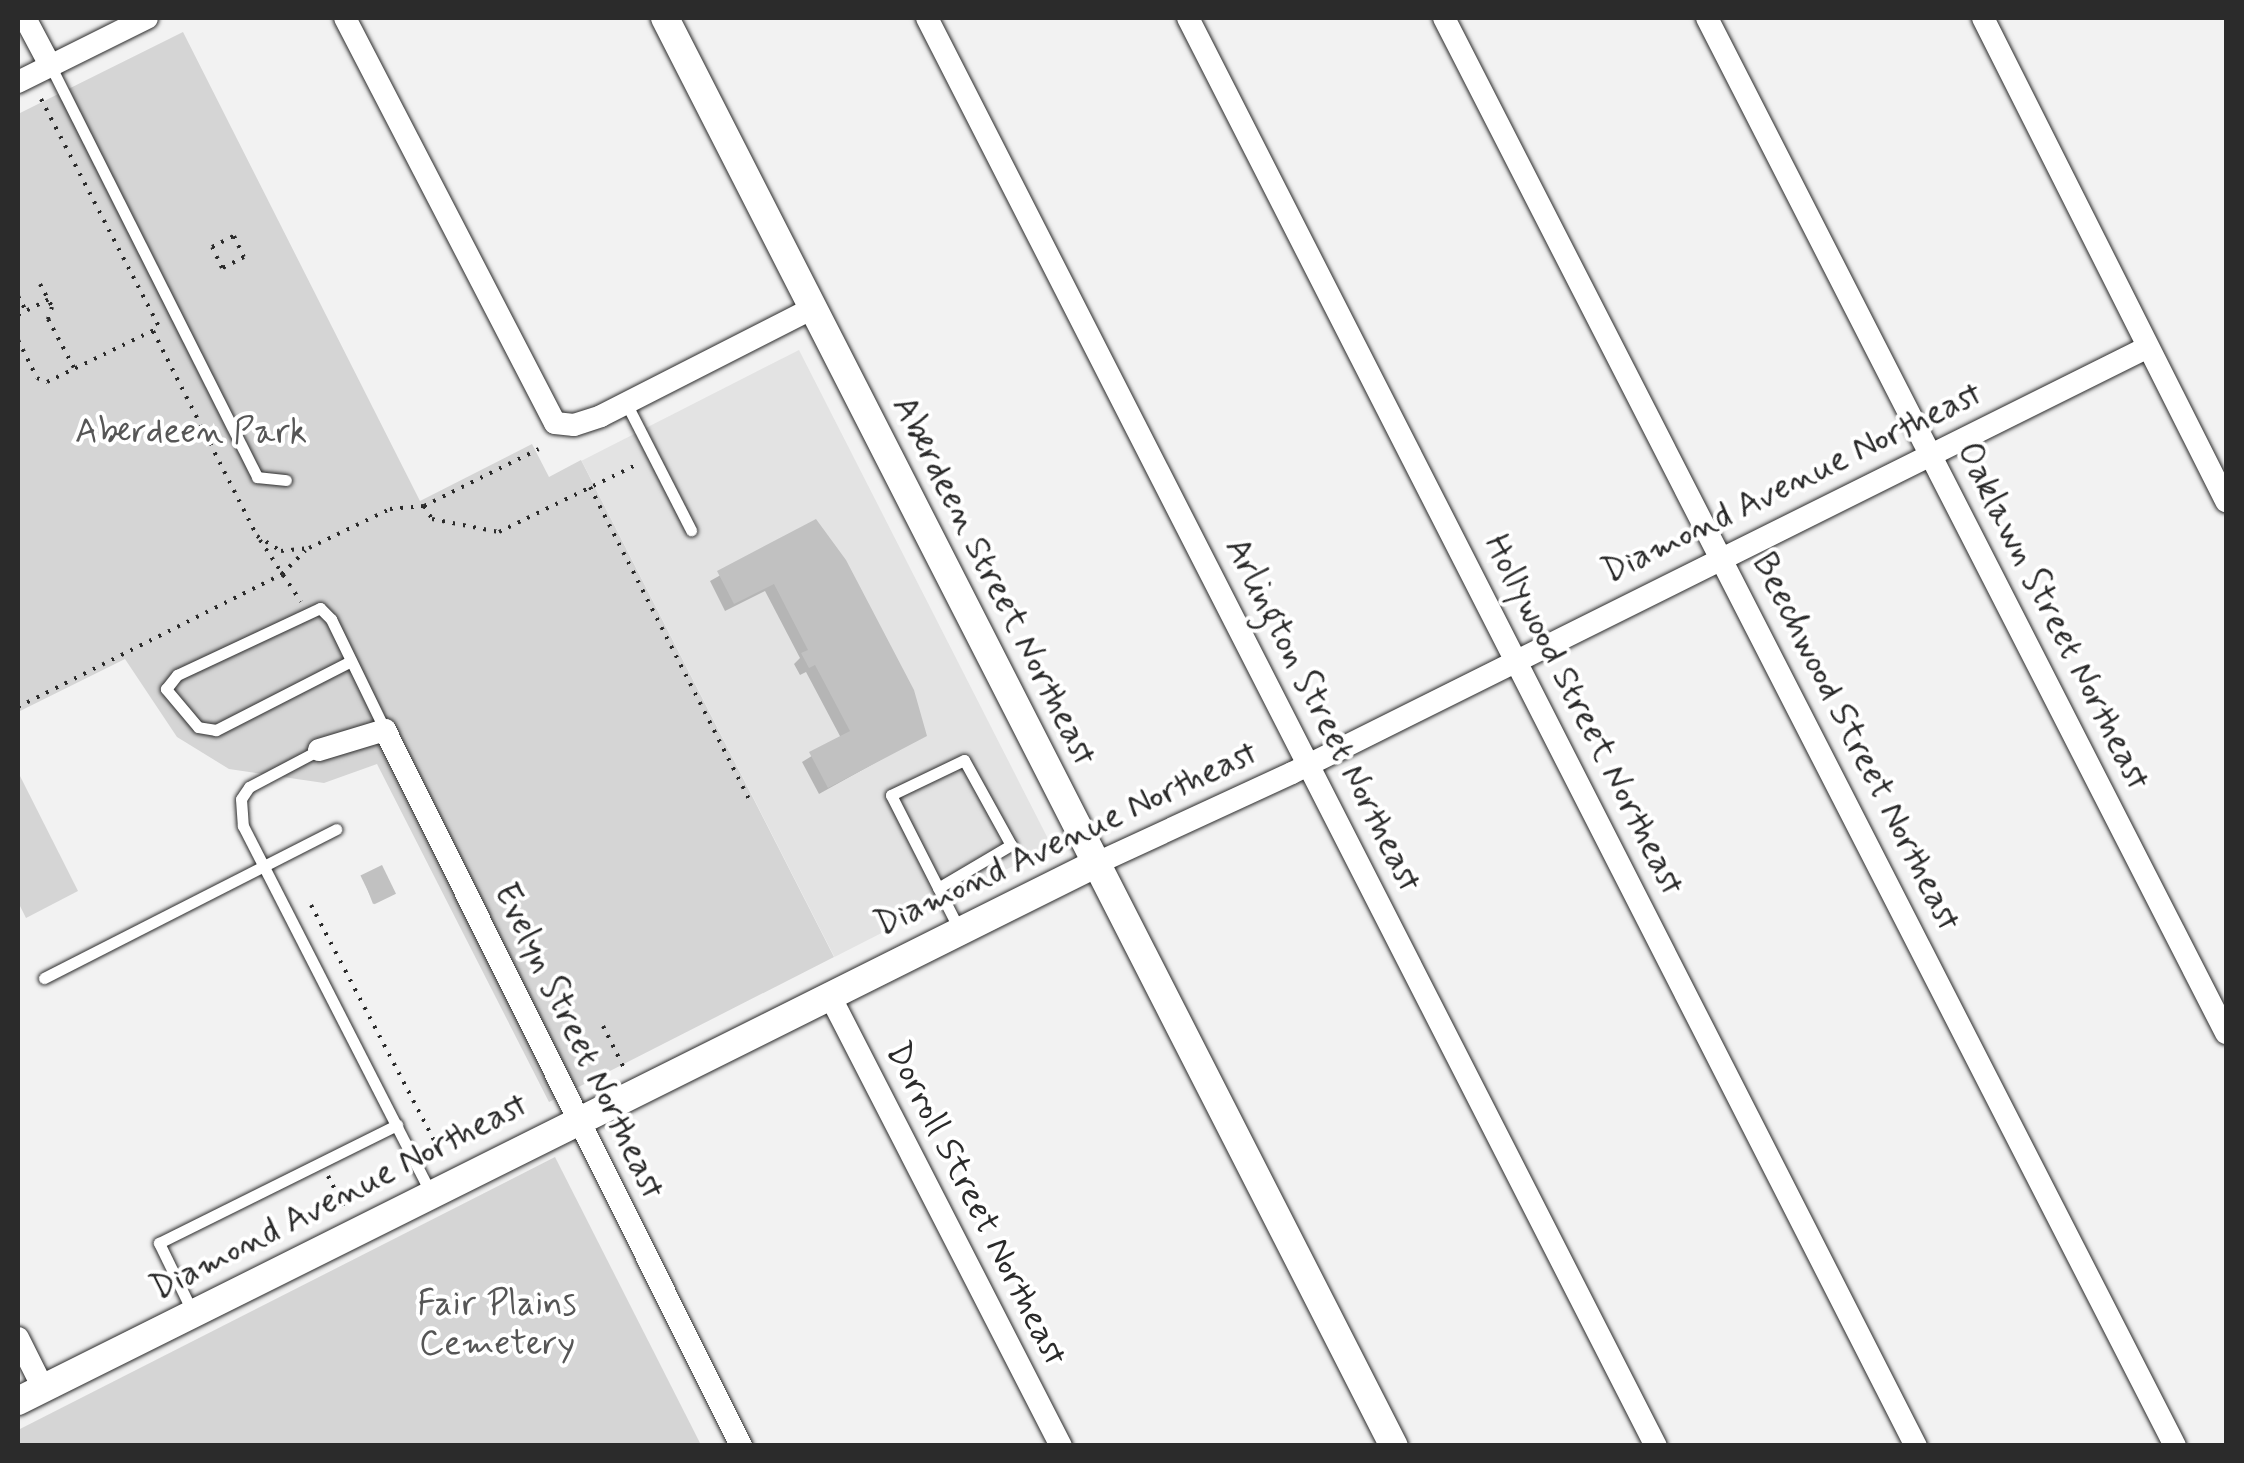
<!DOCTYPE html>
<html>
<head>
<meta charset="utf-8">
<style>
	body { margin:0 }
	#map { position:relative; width:2244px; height:1463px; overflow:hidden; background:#f2f2f2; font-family:Mynerve,sans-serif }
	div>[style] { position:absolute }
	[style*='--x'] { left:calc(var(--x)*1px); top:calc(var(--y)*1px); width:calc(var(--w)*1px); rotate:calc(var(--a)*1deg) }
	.built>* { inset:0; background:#e3e3e3; transform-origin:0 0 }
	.green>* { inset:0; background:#d5d5d5 }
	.shadow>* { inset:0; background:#0003 }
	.building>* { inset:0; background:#c1c1c1; transform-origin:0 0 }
	.path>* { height:4px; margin-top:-2px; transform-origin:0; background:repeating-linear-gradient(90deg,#2b2b2b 0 2.5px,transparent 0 10.5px) }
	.roads { filter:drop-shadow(0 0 2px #2b2b2b) drop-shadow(0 0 2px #2b2b2b) }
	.service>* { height:11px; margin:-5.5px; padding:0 5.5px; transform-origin:5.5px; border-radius:5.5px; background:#fff }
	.minor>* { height:22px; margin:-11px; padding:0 11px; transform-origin:11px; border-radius:11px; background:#fff }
	.tertiary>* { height:28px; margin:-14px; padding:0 14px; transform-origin:14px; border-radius:14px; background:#fff }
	span { translate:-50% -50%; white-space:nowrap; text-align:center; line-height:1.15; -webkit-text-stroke:8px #fff; paint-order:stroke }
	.park-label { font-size:35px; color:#565656 }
	.street-label { font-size:35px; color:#2b2b2b }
	.frame { position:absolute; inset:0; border:20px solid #2b2b2b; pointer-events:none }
</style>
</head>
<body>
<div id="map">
	<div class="built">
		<i style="left:799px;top:350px;width:557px;height:244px;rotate:63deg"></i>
	</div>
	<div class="green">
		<i style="clip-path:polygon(183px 32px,420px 501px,532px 444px,549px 477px,581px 460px,834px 957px,549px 1102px,377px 764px,324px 783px,229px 769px,177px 737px,125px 659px,18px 712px,18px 114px)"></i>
		<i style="clip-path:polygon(18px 772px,78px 891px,26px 918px,18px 902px)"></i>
		<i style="clip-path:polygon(555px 1157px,701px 1445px,18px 1445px,18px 1430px)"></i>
	</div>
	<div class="shadow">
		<i style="clip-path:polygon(815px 522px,925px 735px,819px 794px,802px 762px,841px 738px,806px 672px,800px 675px,794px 664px,800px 658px,765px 591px,725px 611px,710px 581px)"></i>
		<i style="clip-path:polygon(363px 878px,391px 895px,373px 904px)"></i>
	</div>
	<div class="building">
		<i style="clip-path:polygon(816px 519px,846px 560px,914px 690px,927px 736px,828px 788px,809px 752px,850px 731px,815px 665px,809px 668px,801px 653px,808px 650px,774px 584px,734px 604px,717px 571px)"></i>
		<i style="left:382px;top:865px;width:32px;height:24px;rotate:64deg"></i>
	</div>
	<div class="path">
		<i style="--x:41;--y:99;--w:257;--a:62.6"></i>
		<i style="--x:234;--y:236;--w:23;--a:65"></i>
		<i style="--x:244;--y:257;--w:25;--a:153"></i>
		<i style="--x:222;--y:268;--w:23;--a:-115"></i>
		<i style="--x:212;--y:247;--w:25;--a:-27"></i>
		<i style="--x:40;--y:284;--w:26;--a:62"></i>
		<i style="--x:52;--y:307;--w:13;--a:108"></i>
		<i style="--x:48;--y:319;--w:55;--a:62"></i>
		<i style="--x:18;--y:296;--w:15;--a:62"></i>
		<i style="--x:18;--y:315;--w:34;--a:-27"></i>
		<i style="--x:153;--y:331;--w:230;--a:63.1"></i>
		<i style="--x:257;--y:536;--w:28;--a:32"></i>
		<i style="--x:281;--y:551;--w:28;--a:-6"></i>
		<i style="--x:309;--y:548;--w:90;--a:-25.7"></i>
		<i style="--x:390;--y:509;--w:34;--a:-5"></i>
		<i style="--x:424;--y:506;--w:128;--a:-26.4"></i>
		<i style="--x:18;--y:340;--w:42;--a:63.4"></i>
		<i style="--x:37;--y:378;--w:11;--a:22"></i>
		<i style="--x:47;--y:382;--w:119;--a:-25.9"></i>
		<i style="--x:590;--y:487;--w:350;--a:63"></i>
		<i style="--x:424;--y:506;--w:15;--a:58"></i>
		<i style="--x:432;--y:519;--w:68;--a:11"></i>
		<i style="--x:499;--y:532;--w:157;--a:-26.1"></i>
		<i style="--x:260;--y:540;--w:74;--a:56.5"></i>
		<i style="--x:18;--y:707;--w:296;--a:-26.7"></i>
		<i style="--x:282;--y:574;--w:33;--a:-45"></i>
		<i style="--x:311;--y:905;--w:284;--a:62.4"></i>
		<i style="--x:603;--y:1026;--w:47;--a:63.4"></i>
		<i style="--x:328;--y:1176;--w:35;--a:63"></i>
	</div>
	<div class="roads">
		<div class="service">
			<i style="--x:50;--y:65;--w:461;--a:63.3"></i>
			<i style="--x:257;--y:477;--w:29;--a:6"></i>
			<i style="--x:626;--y:403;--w:143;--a:62.9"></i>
			<i style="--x:351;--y:661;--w:152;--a:152.9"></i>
			<i style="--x:216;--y:730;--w:18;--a:-171"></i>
			<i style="--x:198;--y:727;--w:50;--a:-130.1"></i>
			<i style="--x:166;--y:689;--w:18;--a:-52"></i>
			<i style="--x:177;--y:675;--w:158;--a:-25.1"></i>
			<i style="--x:320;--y:608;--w:16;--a:45"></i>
			<i style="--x:331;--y:619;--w:123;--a:64.1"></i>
			<i style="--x:319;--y:750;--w:79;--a:152.1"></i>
			<i style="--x:249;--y:787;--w:14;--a:124"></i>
			<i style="--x:241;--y:799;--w:27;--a:86"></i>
			<i style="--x:243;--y:826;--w:412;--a:62.9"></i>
			<i style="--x:938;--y:888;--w:85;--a:-30.5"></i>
			<i style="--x:1011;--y:845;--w:97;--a:-118.9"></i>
			<i style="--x:964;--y:760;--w:81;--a:154.4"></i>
			<i style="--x:891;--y:795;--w:150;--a:63.1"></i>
			<i style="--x:44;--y:978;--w:328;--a:-27"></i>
			<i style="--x:193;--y:1313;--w:78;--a:-115.9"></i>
			<i style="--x:159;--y:1243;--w:266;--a:-26.4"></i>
		</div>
		<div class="minor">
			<i style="--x:25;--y:18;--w:53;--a:62"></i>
			<i style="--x:345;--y:18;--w:456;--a:62.6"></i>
			<i style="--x:555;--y:423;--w:19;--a:6"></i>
			<i style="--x:574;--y:425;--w:28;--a:-18"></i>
			<i style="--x:601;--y:416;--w:238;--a:-27"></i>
			<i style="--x:927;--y:18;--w:1603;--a:62.96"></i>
			<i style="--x:1188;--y:18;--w:1603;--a:62.99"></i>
			<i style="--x:1444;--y:18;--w:1604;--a:62.89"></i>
			<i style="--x:1707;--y:18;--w:1140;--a:62.92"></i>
			<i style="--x:1983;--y:18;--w:541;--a:63.29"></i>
			<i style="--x:18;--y:82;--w:144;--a:-26.4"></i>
			<i style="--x:319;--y:750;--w:69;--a:-16.9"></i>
			<i style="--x:385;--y:730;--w:800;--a:63.56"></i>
			<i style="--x:1095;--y:864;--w:217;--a:-24.8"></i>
			<i style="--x:1292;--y:773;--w:956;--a:-26.46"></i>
			<i style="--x:829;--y:994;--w:508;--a:62.83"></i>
			<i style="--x:18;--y:1338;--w:56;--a:63.4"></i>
		</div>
		<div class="tertiary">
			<i style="--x:665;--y:18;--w:1603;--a:62.96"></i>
			<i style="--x:18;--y:1401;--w:1203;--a:-26.5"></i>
		</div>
	</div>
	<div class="park-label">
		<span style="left:191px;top:432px">Aberdeen Park</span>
		<span style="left:497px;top:1324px">Fair Plains<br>Cemetery</span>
	</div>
	<div class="street-label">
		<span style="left:1792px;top:483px;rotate:-26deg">Diamond Avenue Northeast</span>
		<span style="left:994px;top:581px;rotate:63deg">Aberdeen Street Northeast</span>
		<span style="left:2053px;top:616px;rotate:63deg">Oaklawn Street Northeast</span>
		<span style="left:1323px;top:715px;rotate:63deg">Arlington Street Northeast</span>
		<span style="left:1584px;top:715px;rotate:63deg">Hollywood Street Northeast</span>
		<span style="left:1856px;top:742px;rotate:63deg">Beechwood Street Northeast</span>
		<span style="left:1066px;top:839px;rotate:-25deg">Diamond Avenue Northeast</span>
		<span style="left:579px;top:1041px;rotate:64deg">Evelyn Street Northeast</span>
		<span style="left:339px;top:1197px;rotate:-27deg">Diamond Avenue Northeast</span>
		<span style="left:976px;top:1204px;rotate:63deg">Dorroll Street Northeast</span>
	</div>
	<div class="frame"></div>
</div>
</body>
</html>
